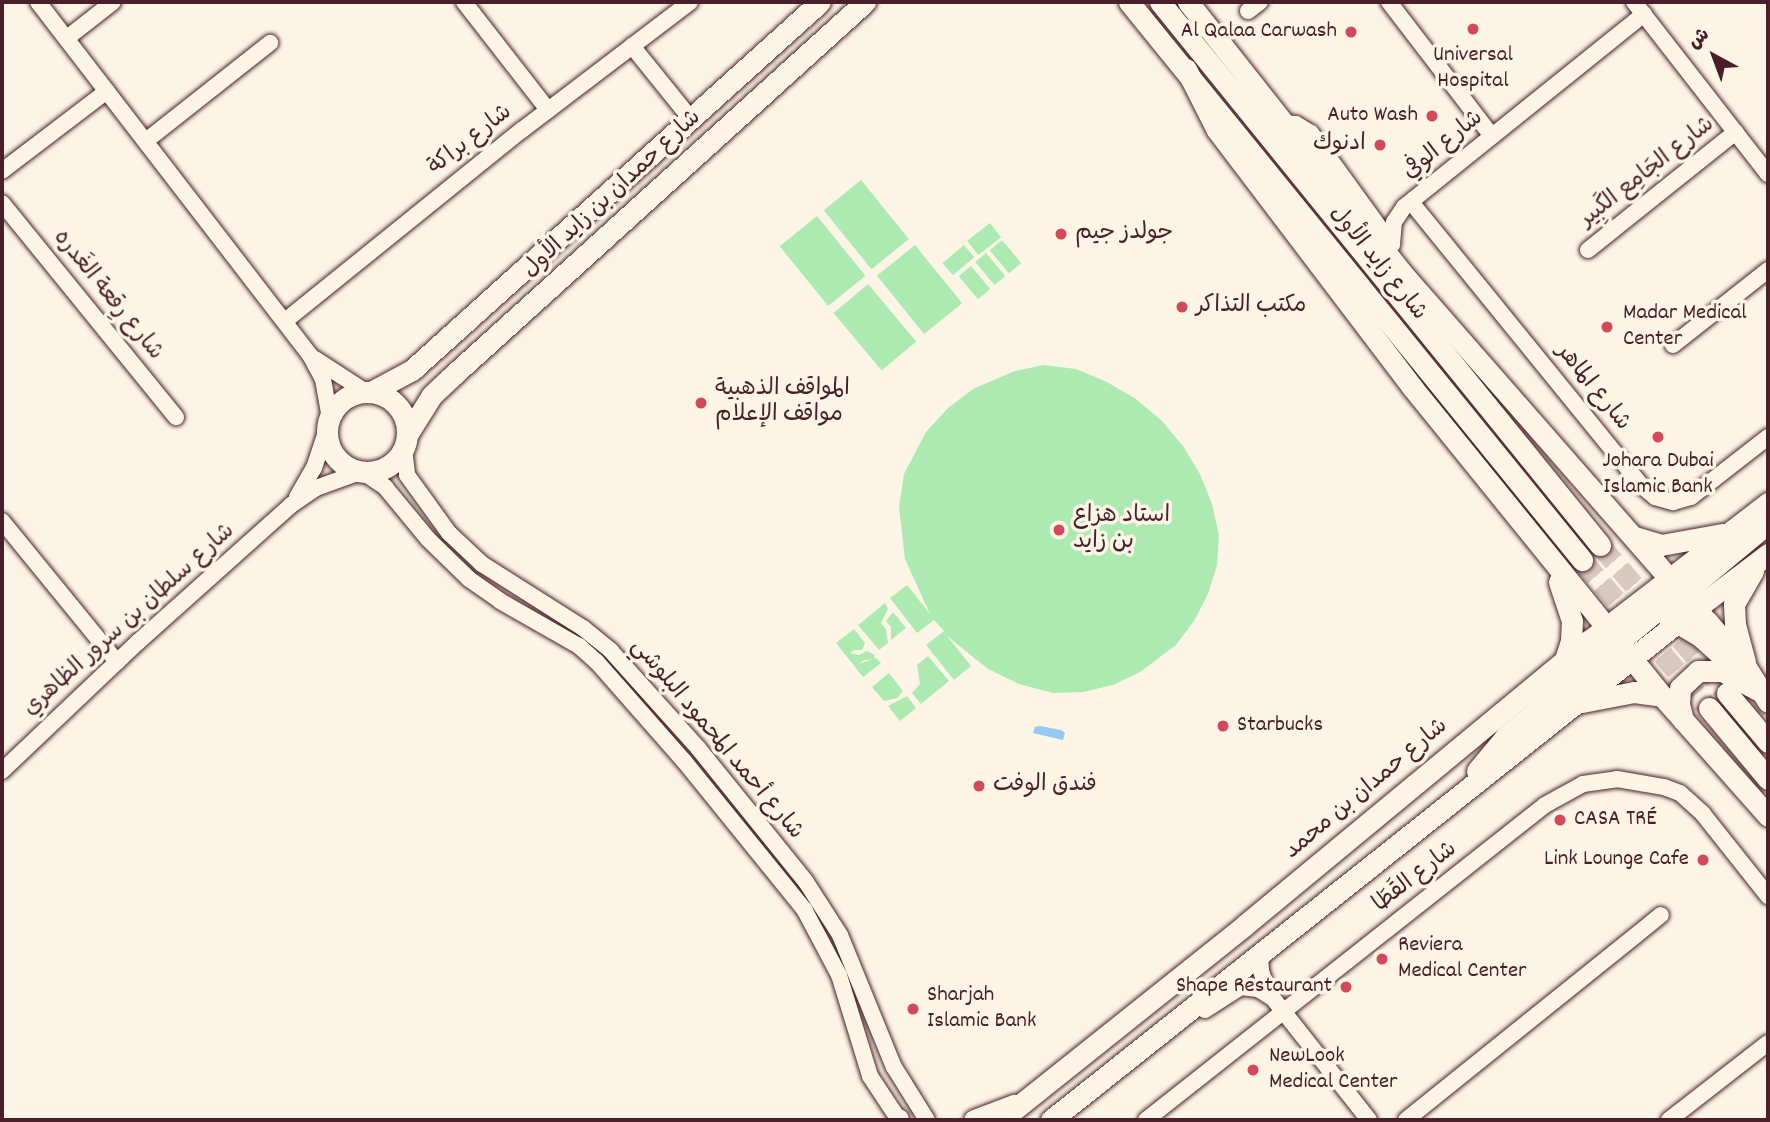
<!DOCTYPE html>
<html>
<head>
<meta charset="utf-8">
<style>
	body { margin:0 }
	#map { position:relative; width:1770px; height:1122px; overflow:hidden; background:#fcf5e5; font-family:Dekko,"Playpen Sans Arabic",sans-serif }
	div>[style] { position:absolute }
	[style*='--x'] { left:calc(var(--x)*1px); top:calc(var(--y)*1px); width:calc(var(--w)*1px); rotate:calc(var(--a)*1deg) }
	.green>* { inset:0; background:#aceab1; transform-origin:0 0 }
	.water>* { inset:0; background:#95c8f2 }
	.major-tunnel>* { height:21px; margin-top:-10.5px; transform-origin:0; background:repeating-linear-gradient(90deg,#d8cac0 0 21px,transparent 0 31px) }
	.roads { filter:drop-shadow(0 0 2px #4a1f2b) drop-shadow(0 0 2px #4a1f2b) }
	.minor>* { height:16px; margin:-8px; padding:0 8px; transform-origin:8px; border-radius:8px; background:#fcf5e5 }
	.major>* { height:21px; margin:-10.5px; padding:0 10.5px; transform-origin:10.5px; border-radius:10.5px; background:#fcf5e5 }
	.major>.ring { margin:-10.5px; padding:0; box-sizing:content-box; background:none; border:21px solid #fcf5e5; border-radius:50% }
	.dots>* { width:19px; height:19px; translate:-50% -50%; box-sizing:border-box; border:4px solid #fcf5e5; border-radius:50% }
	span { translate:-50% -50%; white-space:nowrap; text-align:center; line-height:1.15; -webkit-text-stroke:7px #fcf5e5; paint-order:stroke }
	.poi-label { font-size:23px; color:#4a1f2b }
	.right { translate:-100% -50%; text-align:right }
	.left { translate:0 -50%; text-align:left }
	.street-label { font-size:23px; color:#4a1f2b }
	.frame { position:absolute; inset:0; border:4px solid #4a1f2b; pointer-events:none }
	.north { position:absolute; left:1679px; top:21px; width:70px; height:70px; -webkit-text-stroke:5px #fcf5e5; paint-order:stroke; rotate:319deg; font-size:19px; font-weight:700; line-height:28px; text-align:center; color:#4a1f2b }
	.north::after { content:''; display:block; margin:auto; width:24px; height:32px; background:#4a1f2b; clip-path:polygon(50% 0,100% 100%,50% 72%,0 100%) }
</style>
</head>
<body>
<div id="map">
	<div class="green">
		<i style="left:861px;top:180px;width:76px;height:48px;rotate:51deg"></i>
		<i style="left:817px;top:216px;width:77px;height:48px;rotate:51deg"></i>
		<i style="left:990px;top:223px;width:18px;height:29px;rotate:52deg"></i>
		<i style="left:1002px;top:240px;width:30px;height:16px;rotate:50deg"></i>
		<i style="left:915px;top:245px;width:75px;height:49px;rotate:51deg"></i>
		<i style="left:964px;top:245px;width:16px;height:28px;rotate:50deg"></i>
		<i style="left:986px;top:253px;width:30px;height:14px;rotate:50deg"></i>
		<i style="left:971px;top:266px;width:30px;height:16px;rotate:50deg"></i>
		<i style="left:868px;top:284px;width:75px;height:45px;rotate:50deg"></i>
		<i style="clip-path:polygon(1044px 365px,1076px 369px,1107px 382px,1136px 399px,1162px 421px,1183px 446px,1200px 474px,1212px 504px,1219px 535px,1217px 565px,1208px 594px,1194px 621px,1176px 645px,1140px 672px,1113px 685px,1083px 692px,1053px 693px,1019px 684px,988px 669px,947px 636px,971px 666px,954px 680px,926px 645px,944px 631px,934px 620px,917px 633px,890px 598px,907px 585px,930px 614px,905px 559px,899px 507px,904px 474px,926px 432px,948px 408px,973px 389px,1015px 371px)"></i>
		<i style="clip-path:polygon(885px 603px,888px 609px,881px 623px,886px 629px,888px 643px,879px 650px,858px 625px)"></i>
		<i style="clip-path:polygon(893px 612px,906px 628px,891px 640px,891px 627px,886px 621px)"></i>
		<i style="clip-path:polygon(854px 629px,865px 643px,862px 650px,854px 650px,850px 653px,859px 655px,867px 651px,875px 655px,874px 659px,864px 660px,859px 664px,876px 658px,881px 663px,863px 677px,836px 643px)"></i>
		<i style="clip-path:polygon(928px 656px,949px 681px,921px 704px,912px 693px,920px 684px,917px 665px)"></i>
		<i style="clip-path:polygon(889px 673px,903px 691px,897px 698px,884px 701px,872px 687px)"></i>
		<i style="clip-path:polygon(907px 696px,916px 708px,900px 721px,888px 706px)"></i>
	</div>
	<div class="water">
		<i style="clip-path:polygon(1040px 726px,1061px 730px,1065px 733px,1063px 740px,1033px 733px,1035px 727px)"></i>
	</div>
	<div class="major-tunnel">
		<i style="--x:1600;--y:545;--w:195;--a:49.4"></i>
		<i style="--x:1582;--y:560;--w:195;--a:49.4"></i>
	</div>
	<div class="roads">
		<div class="minor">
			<i style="--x:38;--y:2;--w:446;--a:52.4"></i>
			<i style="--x:310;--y:355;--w:27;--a:62"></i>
			<i style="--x:323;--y:379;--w:40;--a:80"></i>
			<i style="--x:464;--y:2;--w:137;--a:52.1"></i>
			<i style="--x:1389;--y:2;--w:169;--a:52.5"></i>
			<i style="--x:1634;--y:2;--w:218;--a:52.1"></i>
			<i style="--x:1248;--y:11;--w:15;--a:-37"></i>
			<i style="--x:67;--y:38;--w:58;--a:-38"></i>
			<i style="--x:632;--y:46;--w:94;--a:51.1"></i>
			<i style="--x:1282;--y:123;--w:14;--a:4"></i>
			<i style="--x:1296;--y:124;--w:17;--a:31"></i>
			<i style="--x:1311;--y:133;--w:138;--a:54.1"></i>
			<i style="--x:147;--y:140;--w:157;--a:-38.3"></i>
			<i style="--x:2;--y:171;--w:132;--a:-37.3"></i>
			<i style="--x:1411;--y:202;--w:366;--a:50.9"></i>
			<i style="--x:1642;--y:486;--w:17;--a:40"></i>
			<i style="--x:1655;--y:497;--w:19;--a:16"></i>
			<i style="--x:1673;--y:502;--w:19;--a:-16"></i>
			<i style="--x:1691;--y:497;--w:98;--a:-37.9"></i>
			<i style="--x:2;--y:203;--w:276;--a:50.9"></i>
			<i style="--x:1392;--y:244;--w:22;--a:-85"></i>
			<i style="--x:1394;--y:222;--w:18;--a:-56"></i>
			<i style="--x:1404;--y:207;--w:308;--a:-38.8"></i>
			<i style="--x:1588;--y:250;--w:189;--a:-38.6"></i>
			<i style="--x:285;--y:321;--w:304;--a:-38.9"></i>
			<i style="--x:522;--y:130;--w:211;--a:-37.3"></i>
			<i style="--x:1673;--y:345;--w:121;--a:-38.3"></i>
			<i style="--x:315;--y:359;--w:61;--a:32.9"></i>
			<i style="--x:404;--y:449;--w:26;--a:83"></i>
			<i style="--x:407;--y:475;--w:72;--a:54.1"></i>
			<i style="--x:449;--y:533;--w:45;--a:43.2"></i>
			<i style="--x:482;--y:564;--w:120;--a:32.4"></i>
			<i style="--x:583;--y:628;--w:36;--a:39"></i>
			<i style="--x:611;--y:651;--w:130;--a:48.1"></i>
			<i style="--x:698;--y:748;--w:172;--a:51.1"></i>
			<i style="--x:806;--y:882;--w:63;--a:57.3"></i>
			<i style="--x:840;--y:935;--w:143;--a:67.8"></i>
			<i style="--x:894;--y:1067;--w:62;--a:58.1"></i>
			<i style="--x:363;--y:472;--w:27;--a:34"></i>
			<i style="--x:385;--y:487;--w:67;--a:50.4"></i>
			<i style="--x:428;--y:539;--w:57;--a:44.3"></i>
			<i style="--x:469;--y:579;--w:38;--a:35"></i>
			<i style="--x:500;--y:601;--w:91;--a:29.7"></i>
			<i style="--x:579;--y:646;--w:24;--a:42"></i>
			<i style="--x:597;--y:662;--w:132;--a:48.7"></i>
			<i style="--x:684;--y:761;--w:191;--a:51"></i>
			<i style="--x:804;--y:909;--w:75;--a:62.1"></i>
			<i style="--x:839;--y:975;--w:106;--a:72.9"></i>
			<i style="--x:870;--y:1076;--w:53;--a:56.6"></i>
			<i style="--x:297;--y:497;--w:34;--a:-60"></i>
			<i style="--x:314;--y:468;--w:44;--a:-71.6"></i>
			<i style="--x:2;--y:521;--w:182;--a:50.8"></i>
			<i style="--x:2;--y:771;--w:187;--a:-43.5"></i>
			<i style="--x:138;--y:642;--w:205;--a:-41.8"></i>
			<i style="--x:291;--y:505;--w:30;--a:-34"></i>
			<i style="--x:316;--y:488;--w:47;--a:-20"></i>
			<i style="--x:1260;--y:956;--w:15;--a:86"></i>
			<i style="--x:1261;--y:971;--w:22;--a:72"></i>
			<i style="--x:1268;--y:992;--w:163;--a:51.7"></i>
			<i style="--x:1205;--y:1010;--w:43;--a:-32.6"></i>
			<i style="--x:1241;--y:987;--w:17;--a:7"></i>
			<i style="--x:1258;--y:989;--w:15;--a:32"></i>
			<i style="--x:1146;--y:1120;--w:508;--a:-38.29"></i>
			<i style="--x:1545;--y:805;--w:43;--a:-28.9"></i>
			<i style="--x:1583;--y:784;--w:34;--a:-8"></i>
			<i style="--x:1617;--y:779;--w:48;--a:9.7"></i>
			<i style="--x:1664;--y:787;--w:17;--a:21"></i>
			<i style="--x:1680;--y:793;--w:31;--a:42"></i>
			<i style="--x:1703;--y:814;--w:105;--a:51.6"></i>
			<i style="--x:1406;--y:1120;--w:327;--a:-38.8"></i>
			<i style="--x:1669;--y:1120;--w:125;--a:-37.9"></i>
		</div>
		<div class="major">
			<i style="--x:1129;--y:2;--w:719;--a:50.93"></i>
			<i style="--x:1160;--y:2;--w:699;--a:50.98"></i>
			<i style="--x:1188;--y:2;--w:344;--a:51.7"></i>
			<i style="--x:1401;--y:272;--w:464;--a:48.8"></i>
			<i style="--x:1707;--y:621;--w:60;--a:49.7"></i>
			<i style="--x:1746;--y:667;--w:41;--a:57.8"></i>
			<i style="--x:1186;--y:69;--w:68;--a:63.1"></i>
			<i style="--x:1217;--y:130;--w:323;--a:52.8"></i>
			<i style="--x:1412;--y:387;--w:397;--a:51"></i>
			<i style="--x:1662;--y:696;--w:160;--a:48.5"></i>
			<i style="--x:371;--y:392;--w:47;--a:-28.2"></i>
			<i style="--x:412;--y:370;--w:549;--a:-42.05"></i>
			<i class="ring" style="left:327px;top:392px;width:59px;height:59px"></i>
			<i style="--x:407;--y:435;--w:47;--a:-58"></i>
			<i style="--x:432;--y:395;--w:26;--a:-43"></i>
			<i style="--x:451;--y:377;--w:559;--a:-42.17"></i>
			<i style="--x:1635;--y:537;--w:27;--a:17"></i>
			<i style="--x:1661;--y:545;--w:62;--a:-10.2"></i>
			<i style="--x:1559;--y:582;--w:41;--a:71.6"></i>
			<i style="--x:1572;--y:621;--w:20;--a:93"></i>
			<i style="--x:1571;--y:641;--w:22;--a:108"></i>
			<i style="--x:1673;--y:602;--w:124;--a:-39.7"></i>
			<i style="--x:1668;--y:617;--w:39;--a:31"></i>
			<i style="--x:1701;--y:637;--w:30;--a:42"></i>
			<i style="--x:1745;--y:662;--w:39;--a:-105"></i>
			<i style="--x:1735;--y:624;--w:20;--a:-93"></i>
			<i style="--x:1734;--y:604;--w:38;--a:-60"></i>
			<i style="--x:1727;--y:693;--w:64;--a:50.1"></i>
			<i style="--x:1582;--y:702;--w:53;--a:-10.9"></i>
			<i style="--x:1634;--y:692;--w:28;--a:8"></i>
			<i style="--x:1709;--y:708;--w:92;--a:50.3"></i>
			<i style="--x:1683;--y:720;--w:16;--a:-104"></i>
			<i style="--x:1679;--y:704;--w:16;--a:-86"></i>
			<i style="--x:1680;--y:688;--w:25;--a:-43"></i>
			<i style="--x:1698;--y:671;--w:24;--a:0"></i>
			<i style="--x:1722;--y:671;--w:41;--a:27.8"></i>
			<i style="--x:1477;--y:771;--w:45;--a:-50.4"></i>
			<i style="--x:1506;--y:736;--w:194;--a:-39.8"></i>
			<i style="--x:1655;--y:612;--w:17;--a:-54"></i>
			<i style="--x:1665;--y:598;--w:19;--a:-78"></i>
			<i style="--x:898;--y:1119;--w:1;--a:90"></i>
			<i style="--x:974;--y:1120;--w:43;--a:-20.6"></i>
			<i style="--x:1001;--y:1120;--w:312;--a:-38.6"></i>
			<i style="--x:1245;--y:925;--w:447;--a:-39.6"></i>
			<i style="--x:1590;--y:640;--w:225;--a:-37.6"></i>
			<i style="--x:1051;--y:1120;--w:801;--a:-38.46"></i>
			<i style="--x:1678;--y:622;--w:113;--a:-37.1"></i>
		</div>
	</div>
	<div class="dots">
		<i style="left:1473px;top:29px;background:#d1495b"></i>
		<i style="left:1351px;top:32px;background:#d1495b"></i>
		<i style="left:1432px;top:116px;background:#d1495b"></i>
		<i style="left:1380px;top:145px;background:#d1495b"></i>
		<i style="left:1061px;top:234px;background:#d1495b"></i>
		<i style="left:1182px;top:307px;background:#d1495b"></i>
		<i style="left:1607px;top:327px;background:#d1495b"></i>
		<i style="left:701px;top:403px;background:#d1495b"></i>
		<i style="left:1658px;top:437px;background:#d1495b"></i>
		<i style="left:1059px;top:530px;background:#d1495b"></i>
		<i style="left:1223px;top:726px;background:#d1495b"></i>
		<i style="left:979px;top:786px;background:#d1495b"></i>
		<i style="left:1560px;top:820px;background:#d1495b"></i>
		<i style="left:1703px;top:860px;background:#d1495b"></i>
		<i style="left:1382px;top:959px;background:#d1495b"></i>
		<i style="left:1346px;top:987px;background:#d1495b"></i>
		<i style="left:913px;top:1009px;background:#d1495b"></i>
		<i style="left:1253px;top:1070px;background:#d1495b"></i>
	</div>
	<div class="poi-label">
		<span class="right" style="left:1337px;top:32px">Al Qalaa Carwash</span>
		<span style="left:1473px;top:69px">Universal<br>Hospital</span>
		<span class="right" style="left:1418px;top:116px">Auto Wash</span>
		<span class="right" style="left:1366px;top:145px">ادنوك</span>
		<span class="left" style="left:1075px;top:234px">جولدز جيم</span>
		<span class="left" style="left:1196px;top:307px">مكتب التذاكر</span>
		<span class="left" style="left:1623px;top:327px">Madar Medical<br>Center</span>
		<span class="left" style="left:715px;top:403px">المواقف الذهبية<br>مواقف الإعلام</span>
		<span style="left:1658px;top:475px">Johara Dubai<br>Islamic Bank</span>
		<span class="left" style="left:1073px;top:530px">استاد هزاع<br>بن زايد</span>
		<span class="left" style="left:1237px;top:726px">Starbucks</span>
		<span class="left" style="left:993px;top:786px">فندق الوفت</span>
		<span class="left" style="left:1574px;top:820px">CASA TRÉ</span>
		<span class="right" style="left:1689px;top:860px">Link Lounge Cafe</span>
		<span class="left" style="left:1398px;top:959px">Reviera<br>Medical Center</span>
		<span class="right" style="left:1332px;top:987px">Shape Restaurant</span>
		<span class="left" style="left:927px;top:1009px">Sharjah<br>Islamic Bank</span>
		<span class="left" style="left:1269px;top:1070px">NewLook<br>Medical Center</span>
	</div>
	<div class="street-label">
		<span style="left:471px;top:141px;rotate:-38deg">شارع براكة</span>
		<span style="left:1444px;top:146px;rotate:-39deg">شارع الوفي</span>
		<span style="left:1648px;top:173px;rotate:-38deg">شارع الجَامِع الكَبِير</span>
		<span style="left:613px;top:195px;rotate:-43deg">شارع حمدان بن زايد الأول</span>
		<span style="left:1377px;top:264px;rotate:51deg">شارع زايد الأول</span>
		<span style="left:107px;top:296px;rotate:51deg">شارع رِقعة الغَدره</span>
		<span style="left:1592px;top:388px;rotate:51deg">شارع الماهر</span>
		<span style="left:130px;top:621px;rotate:-42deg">شارع سلطان بن سرور الظاهري</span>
		<span style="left:716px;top:740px;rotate:50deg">شارع أحمد المحمود البلوشي</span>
		<span style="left:1367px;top:790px;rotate:-40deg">شارع حمدان بن محمد</span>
		<span style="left:1416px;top:878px;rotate:-38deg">شارع القَطَا</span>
	</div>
	<div class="frame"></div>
	<div class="north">ش</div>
</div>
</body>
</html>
